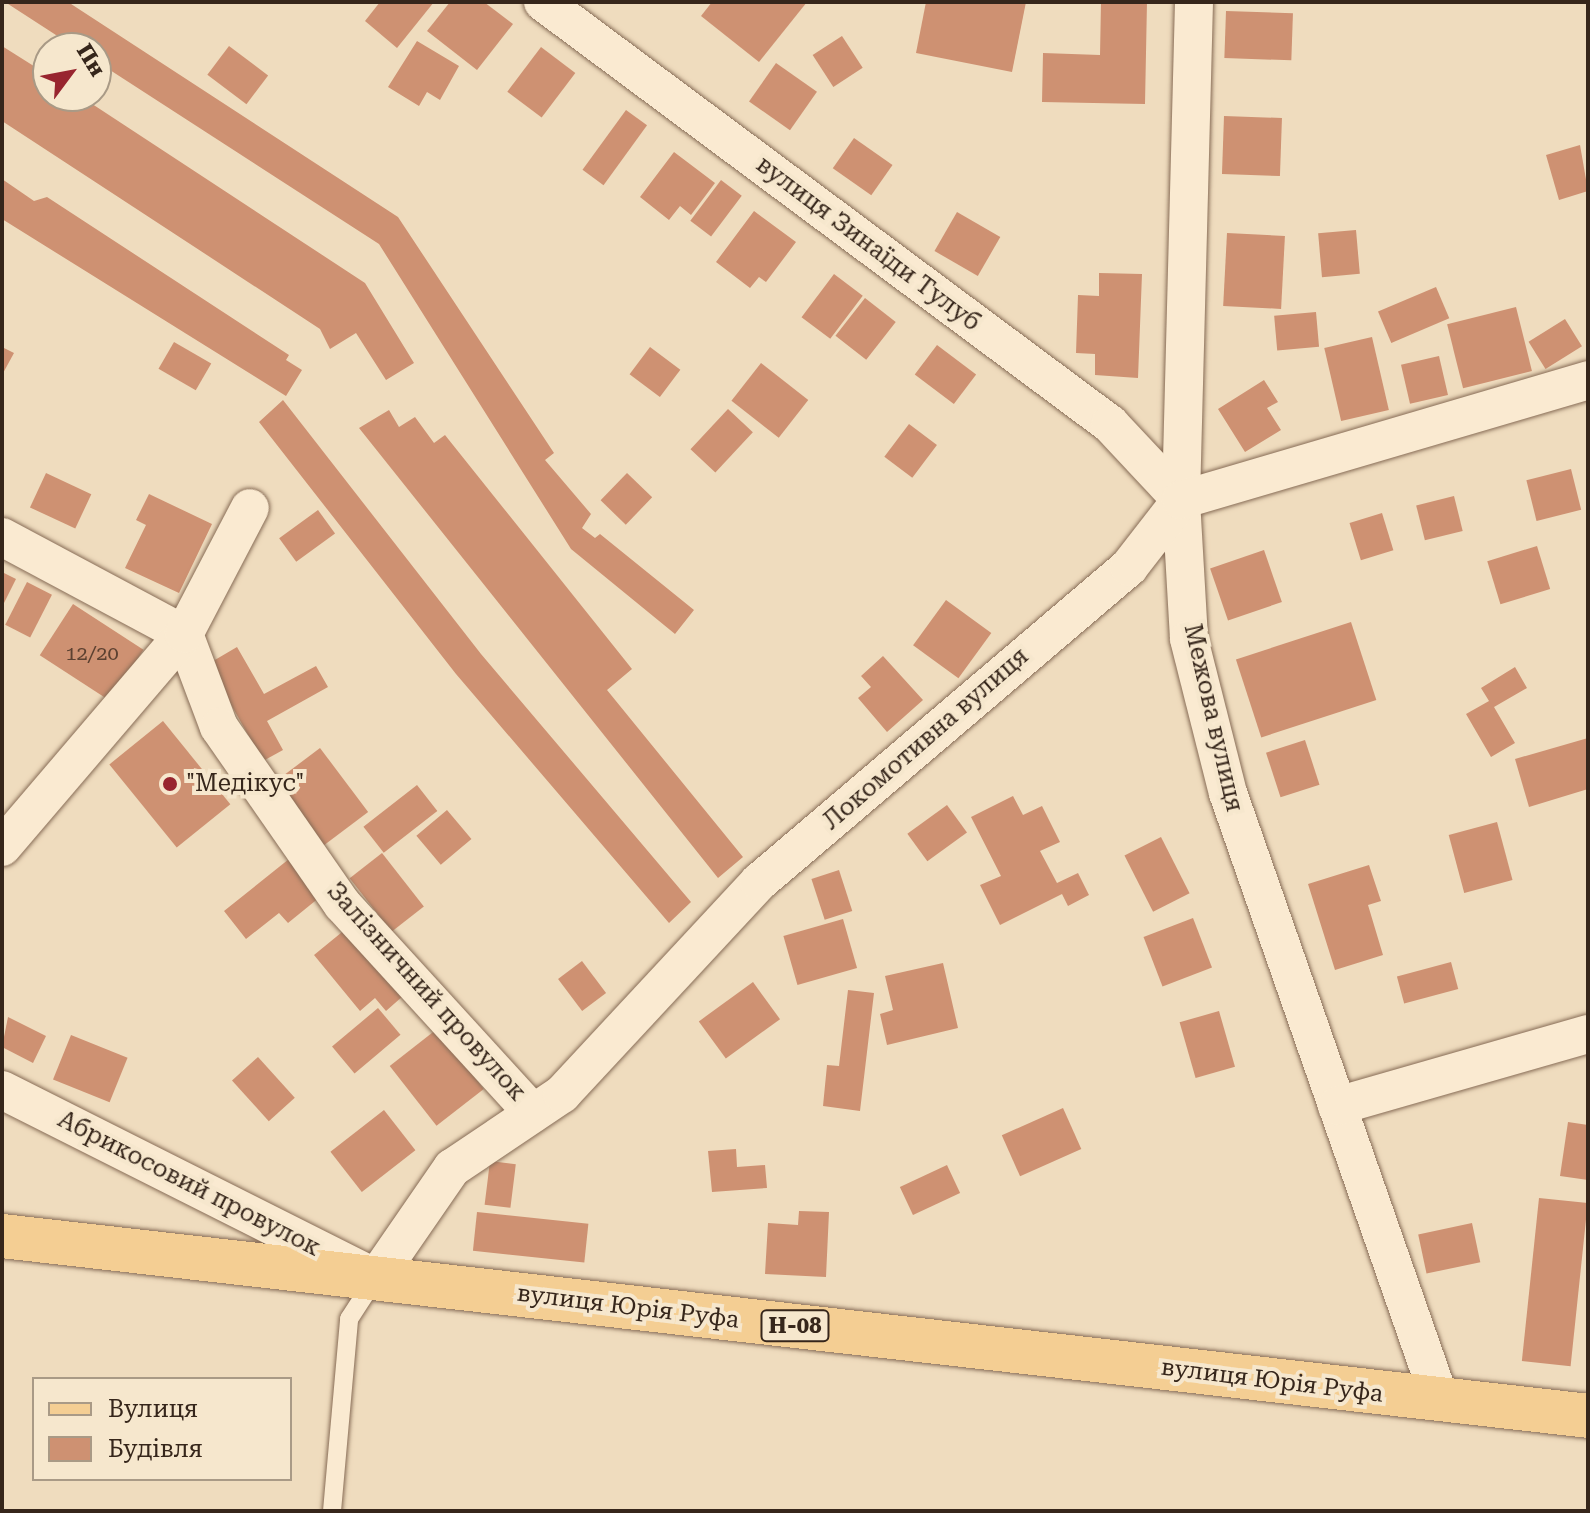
<!DOCTYPE html>
<html>
<head>
<meta charset="utf-8">
<style>
	body { margin:0 }
	#map { position:relative; width:1590px; height:1513px; overflow:hidden; background:#efdcbe; font-family:"Roboto Serif",serif }
	div>[style] { position:absolute }
	[style*='--x'] { left:calc(var(--x)*1px); top:calc(var(--y)*1px); width:calc(var(--w)*1px); rotate:calc(var(--a)*1deg) }
	.building>* { inset:0; background:#ce9172; transform-origin:0 0 }
	.roads { filter:drop-shadow(0 0 2px #876c56) drop-shadow(0 0 2px #876c56) }
	.lane>* { height:18px; margin:-9px; padding:0 9px; transform-origin:9px; border-radius:9px; background:#faead1 }
	.street>* { height:38px; margin:-19px; padding:0 19px; transform-origin:19px; border-radius:19px; background:#faead1 }
	.primary>* { height:44px; margin:-22px; padding:0 22px; transform-origin:22px; border-radius:22px; background:#f4ce93 }
	.dots>* { width:22px; height:22px; translate:-50% -50%; box-sizing:border-box; border:4px solid #f6e7cd; border-radius:50% }
	span { translate:-50% -50%; white-space:nowrap; text-align:center; line-height:1.15; -webkit-text-stroke:8px #f6e7cd; paint-order:stroke }
	.number-label { font-size:20px; color:#5c4131 }
	.number-label span { -webkit-text-stroke-width:0 }
	.shield-label span { padding:2px 6px; background:#f6e7cd; border:2px solid; border-radius:6px; -webkit-text-stroke-width:0 }
	.shield-label { font-size:22px; color:#36261b; font-weight:700 }
	.street-label { font-size:24px; color:#36261b }
	.poi-label { font-size:24px; color:#36261b }
	.left { translate:0 -50%; text-align:left }
	.frame { position:absolute; inset:0; border:4px solid #36261b; pointer-events:none }
	.legend { position:absolute; left:32px; top:1377px; width:260px; height:104px; box-sizing:border-box; background:#f6e7cd; border:2px solid #a99a86; margin:0; padding:10px 14px; list-style:none; font-size:24px; color:#36261b }
	.legend li { display:flex; align-items:center; gap:16px; height:40px }
	.legend b { width:40px; border:2px solid #a99a86 }
	.north { position:absolute; left:32px; top:32px; width:80px; height:80px; box-sizing:border-box; background:#f6e7cd; border:2px solid #a99a86; border-radius:50%; rotate:58deg; font-size:22px; font-weight:700; line-height:32px; text-align:center; color:#36261b }
	.north::after { content:''; display:block; margin:auto; width:28px; height:36px; background:#98252f; clip-path:polygon(50% 0,100% 100%,50% 72%,0 100%) }
</style>
</head>
<body>
<div id="map">
	<div class="building">
		<i style="clip-path:polygon(5px 2px,68px 2px,398px 217px,554px 453px,545px 460px,591px 514px,582px 528px,595px 538px,600px 534px,694px 610px,675px 634px,571px 549px,379px 244px,96px 61px,96px 48px,76px 48px)"></i>
		<i style="clip-path:polygon(380px 2px,434px 2px,397px 48px,365px 21px)"></i>
		<i style="clip-path:polygon(450px 2px,484px 2px,513px 24px,477px 70px,427px 31px)"></i>
		<i style="clip-path:polygon(712px 2px,807px 2px,759px 62px,701px 16px)"></i>
		<i style="clip-path:polygon(926px 2px,1026px 2px,1012px 72px,916px 53px)"></i>
		<i style="clip-path:polygon(1101px 2px,1147px 2px,1145px 104px,1042px 102px,1043px 53px,1100px 55px)"></i>
		<i style="left:1226px;top:11px;width:67px;height:47px;rotate:2deg"></i>
		<i style="left:842px;top:36px;width:38px;height:35px;rotate:57deg"></i>
		<i style="clip-path:polygon(417px 41px,459px 66px,440px 100px,427px 92px,419px 106px,388px 87px)"></i>
		<i style="clip-path:polygon(2px 46px,48px 75px,48px 96px,80px 96px,365px 283px,414px 363px,386px 380px,356px 333px,330px 349px,320px 329px,2px 121px)"></i>
		<i style="left:229px;top:46px;width:49px;height:36px;rotate:37deg"></i>
		<i style="left:541px;top:47px;width:43px;height:56px;rotate:37deg"></i>
		<i style="left:776px;top:63px;width:50px;height:47px;rotate:35deg"></i>
		<i style="left:626px;top:110px;width:26px;height:74px;rotate:36deg"></i>
		<i style="left:1224px;top:116px;width:58px;height:58px;rotate:2deg"></i>
		<i style="left:854px;top:138px;width:47px;height:37px;rotate:35deg"></i>
		<i style="clip-path:polygon(1580px 145px,1588px 191px,1559px 200px,1546px 155px)"></i>
		<i style="clip-path:polygon(674px 152px,715px 183px,691px 215px,680px 206px,669px 220px,640px 197px)"></i>
		<i style="clip-path:polygon(2px 179px,34px 201px,47px 197px,289px 355px,286px 360px,302px 370px,286px 396px,2px 219px)"></i>
		<i style="left:721px;top:180px;width:26px;height:51px;rotate:37deg"></i>
		<i style="clip-path:polygon(754px 211px,796px 242px,766px 282px,759px 277px,750px 288px,716px 262px)"></i>
		<i style="left:957px;top:212px;width:50px;height:45px;rotate:30deg"></i>
		<i style="left:1356px;top:230px;width:44px;height:38px;rotate:85deg"></i>
		<i style="left:1227px;top:233px;width:58px;height:73px;rotate:3deg"></i>
		<i style="clip-path:polygon(1099px 273px,1142px 274px,1138px 378px,1095px 375px,1095px 354px,1076px 353px,1078px 295px,1099px 296px)"></i>
		<i style="left:834px;top:274px;width:36px;height:54px;rotate:37deg"></i>
		<i style="left:1436px;top:287px;width:34px;height:63px;rotate:67deg"></i>
		<i style="left:865px;top:298px;width:39px;height:48px;rotate:38deg"></i>
		<i style="left:1516px;top:307px;width:66px;height:71px;rotate:76deg"></i>
		<i style="left:1316px;top:312px;width:35px;height:42px;rotate:85deg"></i>
		<i style="left:1565px;top:319px;width:32px;height:43px;rotate:58deg"></i>
		<i style="left:1372px;top:337px;width:75px;height:49px;rotate:77deg"></i>
		<i style="left:174px;top:342px;width:43px;height:31px;rotate:30deg"></i>
		<i style="left:937px;top:345px;width:49px;height:37px;rotate:37deg"></i>
		<i style="clip-path:polygon(2px 347px,14px 353px,2px 375px)"></i>
		<i style="left:650px;top:347px;width:38px;height:34px;rotate:37deg"></i>
		<i style="left:1439px;top:356px;width:40px;height:39px;rotate:77deg"></i>
		<i style="left:761px;top:363px;width:60px;height:48px;rotate:38deg"></i>
		<i style="clip-path:polygon(1264px 380px,1278px 402px,1267px 408px,1281px 430px,1245px 452px,1218px 409px)"></i>
		<i style="clip-path:polygon(283px 400px,481px 654px,691px 902px,669px 923px,456px 674px,259px 422px)"></i>
		<i style="left:728px;top:409px;width:34px;height:55px;rotate:43deg"></i>
		<i style="clip-path:polygon(389px 410px,399px 427px,415px 417px,434px 443px,445px 435px,632px 669px,607px 690px,743px 857px,718px 878px,359px 428px)"></i>
		<i style="left:909px;top:424px;width:35px;height:41px;rotate:37deg"></i>
		<i style="left:1571px;top:469px;width:42px;height:46px;rotate:76deg"></i>
		<i style="left:46px;top:473px;width:50px;height:38px;rotate:25deg"></i>
		<i style="left:627px;top:473px;width:35px;height:38px;rotate:44deg"></i>
		<i style="clip-path:polygon(149px 494px,212px 524px,179px 593px,125px 568px,146px 525px,136px 520px)"></i>
		<i style="left:1454px;top:496px;width:36px;height:39px;rotate:76deg"></i>
		<i style="left:318px;top:510px;width:29px;height:48px;rotate:54deg"></i>
		<i style="left:1382px;top:513px;width:39px;height:34px;rotate:73deg"></i>
		<i style="left:1537px;top:546px;width:45px;height:52px;rotate:73deg"></i>
		<i style="left:1264px;top:550px;width:55px;height:57px;rotate:71deg"></i>
		<i style="clip-path:polygon(2px 572px,16px 579px,2px 607px)"></i>
		<i style="left:27px;top:582px;width:28px;height:48px;rotate:27deg"></i>
		<i style="left:946px;top:600px;width:56px;height:56px;rotate:36deg"></i>
		<i style="left:73px;top:604px;width:84px;height:61px;rotate:33deg"></i>
		<i style="left:1351px;top:622px;width:82px;height:121px;rotate:72deg"></i>
		<i style="clip-path:polygon(237px 647px,264px 694px,316px 666px,328px 687px,267px 721px,283px 750px,263px 761px,208px 664px)"></i>
		<i style="clip-path:polygon(883px 656px,923px 700px,887px 732px,858px 698px,871px 687px,861px 676px)"></i>
		<i style="clip-path:polygon(1515px 667px,1527px 688px,1494px 707px,1515px 743px,1491px 757px,1466px 714px,1489px 701px,1481px 688px)"></i>
		<i style="left:163px;top:721px;width:107px;height:69px;rotate:51deg"></i>
		<i style="clip-path:polygon(1588px 738px,1588px 789px,1529px 807px,1515px 759px)"></i>
		<i style="left:1305px;top:740px;width:47px;height:41px;rotate:72deg"></i>
		<i style="left:320px;top:748px;width:80px;height:62px;rotate:53deg"></i>
		<i style="left:417px;top:785px;width:33px;height:68px;rotate:52deg"></i>
		<i style="clip-path:polygon(1013px 796px,1023px 815px,1042px 806px,1060px 842px,1040px 851px,1057px 883px,1078px 873px,1089px 895px,1068px 906px,1062px 894px,1000px 925px,980px 885px,1001px 876px,971px 817px)"></i>
		<i style="left:947px;top:805px;width:34px;height:49px;rotate:54deg"></i>
		<i style="left:447px;top:810px;width:38px;height:40px;rotate:50deg"></i>
		<i style="left:1497px;top:822px;width:60px;height:50px;rotate:75deg"></i>
		<i style="left:1161px;top:837px;width:63px;height:41px;rotate:63deg"></i>
		<i style="left:382px;top:853px;width:68px;height:41px;rotate:52deg"></i>
		<i style="clip-path:polygon(289px 859px,320px 897px,288px 923px,279px 913px,246px 939px,224px 911px)"></i>
		<i style="clip-path:polygon(1369px 865px,1381px 901px,1368px 905px,1383px 955px,1335px 970px,1308px 884px)"></i>
		<i style="left:839px;top:870px;width:43px;height:29px;rotate:72deg"></i>
		<i style="left:1193px;top:918px;width:53px;height:53px;rotate:69deg"></i>
		<i style="left:843px;top:919px;width:51px;height:62px;rotate:74deg"></i>
		<i style="clip-path:polygon(347px 928px,403px 996px,386px 1011px,375px 998px,360px 1011px,314px 955px)"></i>
		<i style="left:582px;top:961px;width:40px;height:30px;rotate:53deg"></i>
		<i style="left:1451px;top:962px;width:28px;height:56px;rotate:75deg"></i>
		<i style="clip-path:polygon(943px 963px,958px 1028px,887px 1045px,880px 1014px,893px 1010px,885px 976px)"></i>
		<i style="left:753px;top:982px;width:46px;height:67px;rotate:54deg"></i>
		<i style="clip-path:polygon(848px 990px,874px 993px,860px 1111px,823px 1106px,827px 1065px,839px 1066px)"></i>
		<i style="left:378px;top:1008px;width:35px;height:60px;rotate:50deg"></i>
		<i style="left:1219px;top:1011px;width:58px;height:41px;rotate:74deg"></i>
		<i style="clip-path:polygon(8px 1017px,46px 1036px,33px 1063px,2px 1047px)"></i>
		<i style="left:437px;top:1029px;width:76px;height:60px;rotate:52deg"></i>
		<i style="left:71px;top:1035px;width:61px;height:48px;rotate:22deg"></i>
		<i style="left:258px;top:1057px;width:55px;height:35px;rotate:48deg"></i>
		<i style="left:1063px;top:1108px;width:45px;height:67px;rotate:66deg"></i>
		<i style="left:384px;top:1110px;width:51px;height:68px;rotate:52deg"></i>
		<i style="clip-path:polygon(1568px 1122px,1588px 1125px,1588px 1180px,1560px 1176px)"></i>
		<i style="clip-path:polygon(736px 1149px,737px 1167px,765px 1165px,767px 1188px,712px 1192px,708px 1151px)"></i>
		<i style="left:490px;top:1161px;width:26px;height:44px;rotate:7deg"></i>
		<i style="left:947px;top:1165px;width:31px;height:52px;rotate:65deg"></i>
		<i style="left:1539px;top:1198px;width:49px;height:164px;rotate:6deg"></i>
		<i style="clip-path:polygon(799px 1211px,829px 1212px,826px 1277px,765px 1274px,768px 1223px,798px 1225px)"></i>
		<i style="left:477px;top:1212px;width:112px;height:39px;rotate:6deg"></i>
		<i style="left:1472px;top:1223px;width:40px;height:55px;rotate:78deg"></i>
	</div>
	<div class="roads">
		<div class="lane">
			<i style="--x:332;--y:1511;--w:193;--a:-84.9"></i>
			<i style="--x:349;--y:1319;--w:48;--a:-57"></i>
		</div>
		<div class="street">
			<i style="--x:543;--y:2;--w:707;--a:36.66"></i>
			<i style="--x:1110;--y:424;--w:104;--a:46.9"></i>
			<i style="--x:1194;--y:2;--w:498;--a:91.5"></i>
			<i style="--x:1181;--y:500;--w:139;--a:86.7"></i>
			<i style="--x:1189;--y:639;--w:159;--a:75.8"></i>
			<i style="--x:1228;--y:793;--w:643;--a:70.75"></i>
			<i style="--x:2;--y:537;--w:206;--a:28.1"></i>
			<i style="--x:184;--y:634;--w:99;--a:69.4"></i>
			<i style="--x:219;--y:727;--w:216;--a:55.2"></i>
			<i style="--x:342;--y:904;--w:283;--a:47.6"></i>
			<i style="--x:2;--y:847;--w:280;--a:-49.5"></i>
			<i style="--x:184;--y:634;--w:142;--a:-62.4"></i>
			<i style="--x:2;--y:1090;--w:419;--a:26.7"></i>
			<i style="--x:376;--y:1278;--w:134;--a:-55.4"></i>
			<i style="--x:452;--y:1168;--w:133;--a:-33.9"></i>
			<i style="--x:562;--y:1094;--w:289;--a:-47.1"></i>
			<i style="--x:759;--y:882;--w:486;--a:-40.4"></i>
			<i style="--x:1129;--y:567;--w:85;--a:-52.2"></i>
			<i style="--x:1181;--y:500;--w:424;--a:-16.4"></i>
			<i style="--x:1337;--y:1106;--w:261;--a:-16"></i>
		</div>
		<div class="primary">
			<i style="--x:2;--y:1236;--w:1596;--a:6.47"></i>
		</div>
	</div>
	<div class="dots">
		<i style="left:170px;top:784px;background:#98252f"></i>
	</div>
	<div class="number-label">
		<span style="left:92px;top:653px">12/20</span>
	</div>
	<div class="shield-label">
		<span style="left:795px;top:1326px">Н-08</span>
	</div>
	<div class="street-label">
		<span style="left:868px;top:244px;rotate:37deg">вулиця Зинаїди Тулуб</span>
		<span style="left:1213px;top:718px;rotate:77deg">Межова вулиця</span>
		<span style="left:926px;top:739px;rotate:-41deg">Локомотивна вулиця</span>
		<span style="left:426px;top:992px;rotate:48deg">Залізничний провулок</span>
		<span style="left:189px;top:1184px;rotate:27deg">Абрикосовий провулок</span>
		<span style="left:628px;top:1307px;rotate:7deg">вулиця Юрія Руфа</span>
		<span style="left:1272px;top:1381px;rotate:7deg">вулиця Юрія Руфа</span>
	</div>
	<div class="poi-label">
		<span class="left" style="left:186px;top:784px">"Медікус"</span>
	</div>
	<div class="frame"></div>
	<ul class="legend">
	<li><b style="height:10px;background:#f4ce93"></b>Вулиця</li>
	<li><b style="height:22px;background:#ce9172"></b>Будівля</li>
	</ul>
	<div class="north">Пн</div>
</div>
</body>
</html>
